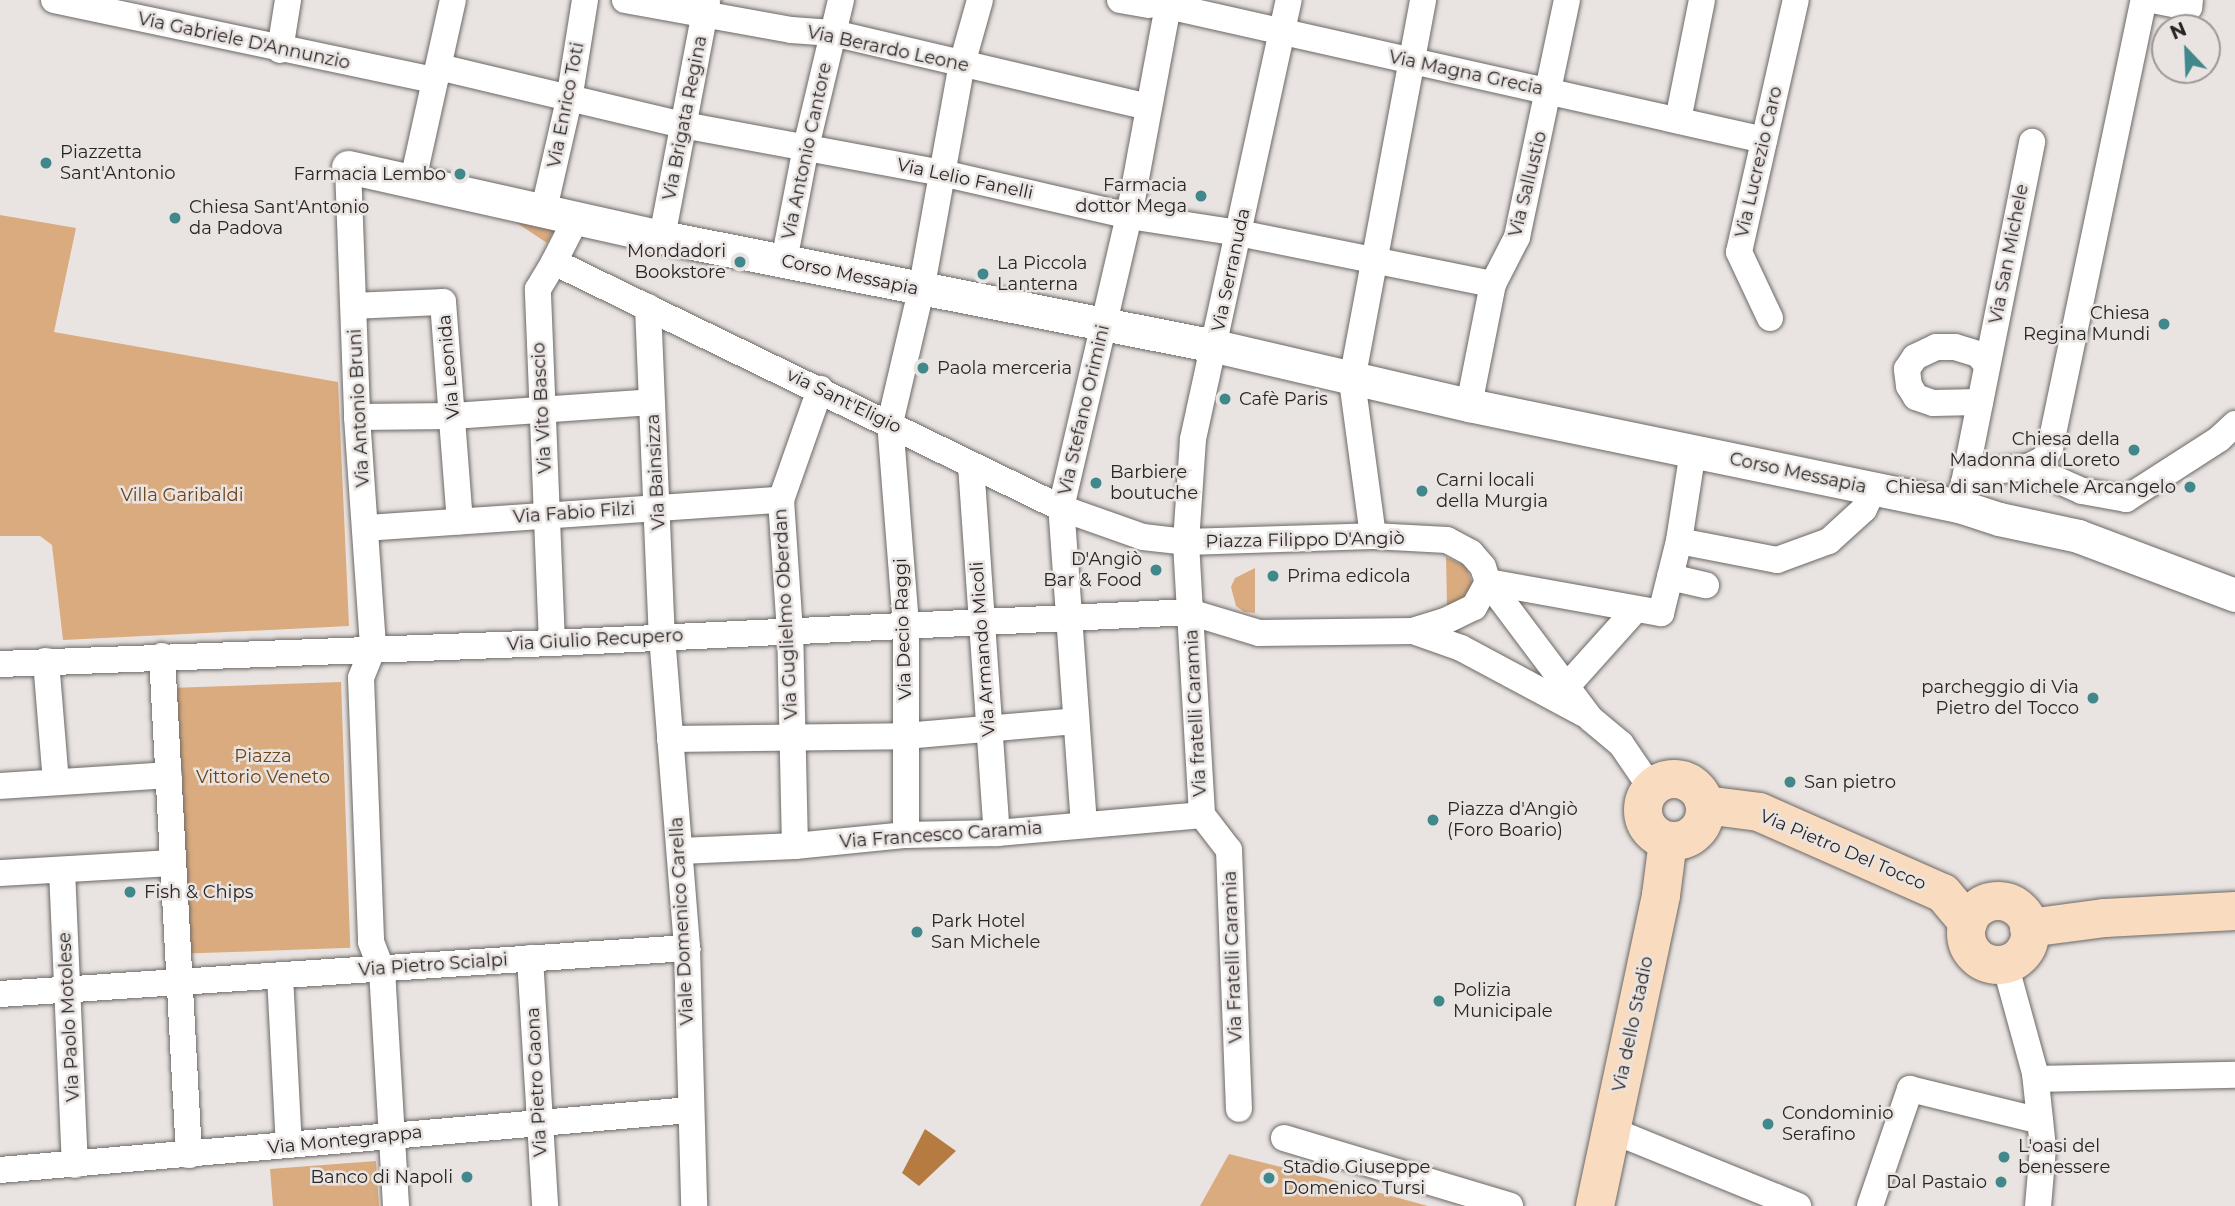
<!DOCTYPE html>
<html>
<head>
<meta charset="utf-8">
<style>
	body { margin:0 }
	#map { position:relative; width:2235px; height:1206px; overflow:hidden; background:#e9e4e1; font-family:Montserrat,sans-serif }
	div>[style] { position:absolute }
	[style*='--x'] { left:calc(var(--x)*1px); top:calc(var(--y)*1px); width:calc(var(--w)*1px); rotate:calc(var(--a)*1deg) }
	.green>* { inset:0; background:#daab7f; transform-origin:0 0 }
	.water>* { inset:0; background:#b67b41 }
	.roads { filter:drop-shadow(0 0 2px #6c6865) drop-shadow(0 0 2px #6c6865) }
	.minor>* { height:26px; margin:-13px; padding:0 13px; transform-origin:13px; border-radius:13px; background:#fff }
	.tertiary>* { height:33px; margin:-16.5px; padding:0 16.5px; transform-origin:16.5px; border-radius:16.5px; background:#fff }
	.primary>* { height:38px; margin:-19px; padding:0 19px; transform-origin:19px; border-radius:19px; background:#f9dbc0 }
	.primary>.ring { margin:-19px; padding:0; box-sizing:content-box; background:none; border:38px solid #f9dbc0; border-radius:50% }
	.dots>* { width:19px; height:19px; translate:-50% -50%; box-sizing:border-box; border:4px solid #e9e4e1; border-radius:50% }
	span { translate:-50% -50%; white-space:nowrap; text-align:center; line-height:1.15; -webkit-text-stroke:5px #e9e4e1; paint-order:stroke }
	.street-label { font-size:18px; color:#282625 }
	.poi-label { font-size:18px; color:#282625 }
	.left { translate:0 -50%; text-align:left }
	.right { translate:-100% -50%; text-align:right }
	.park-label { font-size:18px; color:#6d4318 }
	.north { position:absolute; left:2151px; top:14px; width:70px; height:70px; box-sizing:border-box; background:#e9e4e1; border:2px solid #9c9896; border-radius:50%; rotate:337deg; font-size:19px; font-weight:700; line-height:28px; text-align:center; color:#282625 }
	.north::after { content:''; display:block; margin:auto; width:24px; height:32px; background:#40888c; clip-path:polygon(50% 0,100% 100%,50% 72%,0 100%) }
</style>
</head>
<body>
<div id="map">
	<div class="green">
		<i style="clip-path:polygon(496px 209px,559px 222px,547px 243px)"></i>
		<i style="clip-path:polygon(0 215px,76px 228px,54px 332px,338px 382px,349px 626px,63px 640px,52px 545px,40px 536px,0 536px)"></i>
		<i style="clip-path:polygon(1446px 557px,1466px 566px,1472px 583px,1470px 593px,1463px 601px,1447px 606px)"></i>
		<i style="clip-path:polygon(1255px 568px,1255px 613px,1244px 612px,1236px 606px,1231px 587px,1235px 578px)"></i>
		<i style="left:341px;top:682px;width:266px;height:164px;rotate:88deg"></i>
		<i style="clip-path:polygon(1229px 1154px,1318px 1176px,1428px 1206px,1200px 1206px)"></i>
		<i style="clip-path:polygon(376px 1161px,379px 1206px,273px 1206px,270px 1169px)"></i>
	</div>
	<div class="water">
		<i style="clip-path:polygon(925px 1129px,956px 1151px,919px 1186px,902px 1173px)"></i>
	</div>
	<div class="roads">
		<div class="minor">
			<i style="--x:54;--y:0;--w:389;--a:11.9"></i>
			<i style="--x:625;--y:0;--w:169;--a:10.2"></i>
			<i style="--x:791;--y:30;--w:42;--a:4.1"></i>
			<i style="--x:833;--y:33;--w:324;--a:13.2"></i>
			<i style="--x:1120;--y:0;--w:29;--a:10"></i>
			<i style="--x:2152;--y:0;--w:38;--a:11"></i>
			<i style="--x:2189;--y:7;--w:7;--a:-82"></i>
			<i style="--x:1168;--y:6;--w:611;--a:12.67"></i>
			<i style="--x:280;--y:50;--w:51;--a:-80.9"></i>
			<i style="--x:439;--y:67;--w:251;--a:13.4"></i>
			<i style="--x:683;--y:125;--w:263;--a:10.5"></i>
			<i style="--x:942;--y:173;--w:192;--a:12.9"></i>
			<i style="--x:1129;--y:216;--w:111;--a:8.8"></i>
			<i style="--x:1239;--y:233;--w:259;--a:11.4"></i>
			<i style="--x:1678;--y:120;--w:122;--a:-78.7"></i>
			<i style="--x:348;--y:167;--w:250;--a:87.9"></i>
			<i style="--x:357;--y:417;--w:232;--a:86"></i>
			<i style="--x:373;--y:648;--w:32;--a:112"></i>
			<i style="--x:361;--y:678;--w:264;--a:87.8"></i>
			<i style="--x:371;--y:942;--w:30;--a:69"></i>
			<i style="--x:382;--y:970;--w:236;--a:86.6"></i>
			<i style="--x:413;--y:180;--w:184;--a:-77.5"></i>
			<i style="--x:544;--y:209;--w:112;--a:-77.1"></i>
			<i style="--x:569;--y:100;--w:101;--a:-80.9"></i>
			<i style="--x:577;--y:217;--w:51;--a:117.1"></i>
			<i style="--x:554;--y:262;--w:564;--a:25.88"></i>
			<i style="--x:1061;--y:508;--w:87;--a:19.5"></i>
			<i style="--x:1143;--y:537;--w:43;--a:6.6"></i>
			<i style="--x:1186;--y:542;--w:103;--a:-86.1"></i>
			<i style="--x:1193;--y:439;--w:449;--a:-77.7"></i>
			<i style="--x:662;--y:237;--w:241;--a:-79.2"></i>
			<i style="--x:784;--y:261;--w:116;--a:-79.1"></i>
			<i style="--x:806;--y:147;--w:151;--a:-76.6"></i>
			<i style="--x:354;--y:306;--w:89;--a:-2.6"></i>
			<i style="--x:443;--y:302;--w:220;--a:85.6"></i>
			<i style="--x:648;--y:307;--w:329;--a:87.6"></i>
			<i style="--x:662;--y:636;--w:313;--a:85.4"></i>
			<i style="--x:687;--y:948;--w:258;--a:88.4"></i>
			<i style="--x:1770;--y:318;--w:73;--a:-115.2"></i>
			<i style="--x:1739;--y:252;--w:258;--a:-77.3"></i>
			<i style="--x:1980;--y:402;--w:47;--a:178.8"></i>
			<i style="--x:1933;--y:403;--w:18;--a:-161"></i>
			<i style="--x:1916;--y:397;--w:13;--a:-122"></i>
			<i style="--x:1909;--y:386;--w:17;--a:-97"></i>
			<i style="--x:1907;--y:369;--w:14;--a:-56"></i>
			<i style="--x:1915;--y:357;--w:23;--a:-25"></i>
			<i style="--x:1936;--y:347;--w:19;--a:0"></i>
			<i style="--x:1955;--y:347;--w:24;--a:17"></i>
			<i style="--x:1978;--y:354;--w:14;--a:51"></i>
			<i style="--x:1469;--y:405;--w:123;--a:-78.8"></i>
			<i style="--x:1493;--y:284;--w:53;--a:-62.9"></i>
			<i style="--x:1517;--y:237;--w:242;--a:-78.1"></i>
			<i style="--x:357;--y:417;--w:96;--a:-0.6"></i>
			<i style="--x:453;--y:416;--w:199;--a:-4"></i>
			<i style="--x:971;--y:465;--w:369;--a:86"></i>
			<i style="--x:2028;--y:467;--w:59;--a:24"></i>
			<i style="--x:2082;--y:491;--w:45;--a:10.3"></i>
			<i style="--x:2126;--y:499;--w:111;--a:-32.8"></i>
			<i style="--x:2219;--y:439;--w:22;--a:-43"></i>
			<i style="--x:1964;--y:483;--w:348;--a:-78.7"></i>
			<i style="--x:1959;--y:506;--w:24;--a:-78"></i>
			<i style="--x:1964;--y:483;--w:15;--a:-42"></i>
			<i style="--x:1975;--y:473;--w:53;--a:-6.5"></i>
			<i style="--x:2028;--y:467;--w:18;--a:-27"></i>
			<i style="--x:2044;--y:459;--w:13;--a:-61"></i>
			<i style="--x:2050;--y:448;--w:458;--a:-78.2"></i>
			<i style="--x:366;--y:528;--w:416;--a:-3.9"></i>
			<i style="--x:1373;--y:536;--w:157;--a:-97.7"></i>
			<i style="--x:1352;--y:380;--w:387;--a:-79.4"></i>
			<i style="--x:1679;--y:541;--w:100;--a:11"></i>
			<i style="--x:1777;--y:560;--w:55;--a:-20.1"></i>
			<i style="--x:1829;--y:541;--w:47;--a:-42.4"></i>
			<i style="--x:1864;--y:509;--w:23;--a:-65"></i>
			<i style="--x:1670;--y:577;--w:37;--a:13"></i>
			<i style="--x:1488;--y:582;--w:29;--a:119"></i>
			<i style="--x:1474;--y:607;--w:32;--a:154"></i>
			<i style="--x:1445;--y:621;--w:34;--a:163"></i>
			<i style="--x:1413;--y:631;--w:154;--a:179.3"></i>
			<i style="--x:1259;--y:633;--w:72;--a:-163.1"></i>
			<i style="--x:1190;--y:612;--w:70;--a:-93.3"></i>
			<i style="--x:1186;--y:542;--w:187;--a:-1.8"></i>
			<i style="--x:1373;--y:536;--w:74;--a:3.1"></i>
			<i style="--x:1447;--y:540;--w:27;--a:28"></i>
			<i style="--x:1471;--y:553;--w:18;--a:49"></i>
			<i style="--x:1483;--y:567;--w:16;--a:72"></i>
			<i style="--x:1488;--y:582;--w:171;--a:53.1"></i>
			<i style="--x:1591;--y:719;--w:39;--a:40"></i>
			<i style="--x:1621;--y:744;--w:53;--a:55.7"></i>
			<i style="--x:1488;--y:582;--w:176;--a:10.2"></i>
			<i style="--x:1661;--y:613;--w:74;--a:-76"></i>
			<i style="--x:1679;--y:541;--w:91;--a:-81.2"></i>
			<i style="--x:1413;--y:631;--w:51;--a:19.5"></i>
			<i style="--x:1461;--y:648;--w:140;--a:28.2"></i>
			<i style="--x:552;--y:643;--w:354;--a:-92.3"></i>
			<i style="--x:538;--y:289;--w:31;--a:-59"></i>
			<i style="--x:162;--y:656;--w:500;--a:86.9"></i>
			<i style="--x:46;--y:661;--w:121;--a:85.3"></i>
			<i style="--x:0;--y:664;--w:552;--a:-2.18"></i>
			<i style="--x:552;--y:643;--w:639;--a:-2.78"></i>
			<i style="--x:1190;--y:612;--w:203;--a:86.6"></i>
			<i style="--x:1567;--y:686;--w:103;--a:-48.1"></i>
			<i style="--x:670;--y:739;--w:235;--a:-0.7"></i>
			<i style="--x:905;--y:736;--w:171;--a:-5"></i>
			<i style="--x:0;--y:786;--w:169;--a:-3.7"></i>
			<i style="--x:1202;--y:815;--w:44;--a:52.4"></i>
			<i style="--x:1229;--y:850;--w:259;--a:87.8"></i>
			<i style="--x:1084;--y:825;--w:318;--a:-94.1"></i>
			<i style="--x:1061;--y:508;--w:300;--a:-76.9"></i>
			<i style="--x:1129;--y:216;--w:220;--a:-79.5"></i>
			<i style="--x:906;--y:835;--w:210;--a:-90"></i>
			<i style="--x:906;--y:625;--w:203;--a:-94.5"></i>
			<i style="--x:890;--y:423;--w:136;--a:-76.8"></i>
			<i style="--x:921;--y:291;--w:231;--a:-79.8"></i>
			<i style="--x:962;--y:64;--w:66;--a:-74.3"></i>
			<i style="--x:795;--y:846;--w:214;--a:-91.3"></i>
			<i style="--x:790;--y:632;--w:132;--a:-93.9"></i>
			<i style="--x:781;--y:500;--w:118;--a:-70.6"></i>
			<i style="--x:680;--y:851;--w:115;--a:-2.5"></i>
			<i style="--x:795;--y:846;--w:112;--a:-5.7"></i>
			<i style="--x:906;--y:835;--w:91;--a:-1.3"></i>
			<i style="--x:997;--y:833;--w:206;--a:-5"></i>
			<i style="--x:62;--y:870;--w:295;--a:87.5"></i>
			<i style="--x:0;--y:873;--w:172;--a:-3.3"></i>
			<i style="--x:530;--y:958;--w:248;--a:86.5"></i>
			<i style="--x:2005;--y:964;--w:113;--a:74.6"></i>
			<i style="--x:2035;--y:1073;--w:75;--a:83.9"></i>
			<i style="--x:2043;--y:1148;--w:58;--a:94.9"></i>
			<i style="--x:280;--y:976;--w:169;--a:87"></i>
			<i style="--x:0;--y:994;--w:689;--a:-3.83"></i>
			<i style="--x:2036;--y:1079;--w:199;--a:-1.2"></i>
			<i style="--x:1611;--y:1130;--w:202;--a:22.1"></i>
			<i style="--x:1284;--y:1138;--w:236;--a:16.7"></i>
			<i style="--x:0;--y:1170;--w:693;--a:-4.97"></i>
			<i style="--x:1870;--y:1206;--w:124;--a:-71.1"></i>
			<i style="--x:1910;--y:1089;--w:134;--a:13.8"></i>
		</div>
		<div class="tertiary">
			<i style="--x:348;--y:167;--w:322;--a:12.6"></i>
			<i style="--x:662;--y:237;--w:564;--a:11.15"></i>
			<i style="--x:1215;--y:346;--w:261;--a:13.1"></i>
			<i style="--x:1469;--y:405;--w:500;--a:11.65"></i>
			<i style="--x:1959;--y:506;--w:42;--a:18"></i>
			<i style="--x:1999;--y:519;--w:81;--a:12.1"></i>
			<i style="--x:2078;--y:536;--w:168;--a:20.6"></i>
		</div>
		<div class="primary">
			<i class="ring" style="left:1643px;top:779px;width:24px;height:24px"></i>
			<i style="--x:1705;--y:805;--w:54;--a:7.4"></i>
			<i style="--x:1759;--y:812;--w:201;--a:23.8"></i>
			<i style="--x:1943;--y:893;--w:39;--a:50"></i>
			<i class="ring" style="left:1966px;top:901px;width:26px;height:26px"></i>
			<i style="--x:2029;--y:928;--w:77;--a:-7.5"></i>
			<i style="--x:2105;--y:918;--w:130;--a:-3.1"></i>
			<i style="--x:1595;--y:1206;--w:318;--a:-78"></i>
			<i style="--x:1661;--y:895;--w:54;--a:-82.6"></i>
		</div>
	</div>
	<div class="dots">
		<i style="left:46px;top:163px;background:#40888c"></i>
		<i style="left:460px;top:174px;background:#40888c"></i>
		<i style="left:1201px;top:196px;background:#40888c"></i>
		<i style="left:175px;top:218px;background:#40888c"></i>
		<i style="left:740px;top:262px;background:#40888c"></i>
		<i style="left:983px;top:274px;background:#40888c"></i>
		<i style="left:2164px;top:324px;background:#40888c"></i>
		<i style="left:923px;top:368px;background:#40888c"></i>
		<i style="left:1225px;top:399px;background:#40888c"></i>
		<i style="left:2134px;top:450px;background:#40888c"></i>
		<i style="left:1096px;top:483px;background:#40888c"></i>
		<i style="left:2190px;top:487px;background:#40888c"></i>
		<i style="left:1422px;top:491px;background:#40888c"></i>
		<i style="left:1156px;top:570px;background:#40888c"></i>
		<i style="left:1273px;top:576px;background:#40888c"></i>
		<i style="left:2093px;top:698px;background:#40888c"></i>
		<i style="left:1790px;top:782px;background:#40888c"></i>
		<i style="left:1433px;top:820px;background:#40888c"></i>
		<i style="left:130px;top:892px;background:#40888c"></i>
		<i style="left:917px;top:932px;background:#40888c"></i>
		<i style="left:1439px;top:1001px;background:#40888c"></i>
		<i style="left:1768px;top:1124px;background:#40888c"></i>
		<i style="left:2004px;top:1157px;background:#40888c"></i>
		<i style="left:467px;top:1177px;background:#40888c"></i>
		<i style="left:1269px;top:1178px;background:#40888c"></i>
		<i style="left:2001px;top:1182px;background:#40888c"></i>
	</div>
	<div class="street-label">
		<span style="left:244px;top:41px;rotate:12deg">Via Gabriele D'Annunzio</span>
		<span style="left:888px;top:49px;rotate:12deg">Via Berardo Leone</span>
		<span style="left:1466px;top:73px;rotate:12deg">Via Magna Grecia</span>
		<span style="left:566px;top:105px;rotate:-79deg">Via Enrico Toti</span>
		<span style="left:685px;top:118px;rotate:-79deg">Via Brigata Regina</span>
		<span style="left:807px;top:151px;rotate:-78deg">Via Antonio Cantore</span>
		<span style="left:1759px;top:162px;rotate:-77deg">Via Lucrezio Caro</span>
		<span style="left:965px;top:179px;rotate:12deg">Via Lelio Fanelli</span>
		<span style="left:1528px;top:184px;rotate:-76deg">Via Sallustio</span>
		<span style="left:2009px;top:254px;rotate:-79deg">Via San Michele</span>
		<span style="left:1231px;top:270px;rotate:-78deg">Via Serranuda</span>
		<span style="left:850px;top:275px;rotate:12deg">Corso Messapia</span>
		<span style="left:449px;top:367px;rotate:-95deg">Via Leonida</span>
		<span style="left:844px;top:401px;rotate:26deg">via Sant'Eligio</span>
		<span style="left:359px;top:408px;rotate:-93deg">Via Antonio Bruni</span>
		<span style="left:542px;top:408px;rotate:-93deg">Via Vito Bascio</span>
		<span style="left:1084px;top:410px;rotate:-77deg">Via Stefano Orimini</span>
		<span style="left:656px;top:472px;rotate:-93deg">Via Bainsizza</span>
		<span style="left:1798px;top:473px;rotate:12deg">Corso Messapia</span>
		<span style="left:574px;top:513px;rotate:-4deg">Via Fabio Filzi</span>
		<span style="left:1305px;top:540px;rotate:-1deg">Piazza Filippo D'Angiò</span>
		<span style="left:786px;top:614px;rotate:-93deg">Via Guglielmo Oberdan</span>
		<span style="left:903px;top:629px;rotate:-92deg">Via Decio Raggi</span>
		<span style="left:595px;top:640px;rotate:-3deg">Via Giulio Recupero</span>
		<span style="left:983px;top:649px;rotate:-94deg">Via Armando Micoli</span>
		<span style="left:1196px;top:713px;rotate:-93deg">Via fratelli Caramia</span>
		<span style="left:941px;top:835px;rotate:-4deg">Via Francesco Caramia</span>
		<span style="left:1843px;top:850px;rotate:23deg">Via Pietro Del Tocco</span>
		<span style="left:682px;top:921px;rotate:-93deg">Viale Domenico Carella</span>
		<span style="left:1233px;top:957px;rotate:-92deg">Via Fratelli Caramia</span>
		<span style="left:433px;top:965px;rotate:-4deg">Via Pietro Scialpi</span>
		<span style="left:69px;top:1017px;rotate:-93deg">Via Paolo Motolese</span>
		<span style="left:1633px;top:1024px;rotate:-78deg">Via dello Stadio</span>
		<span style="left:537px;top:1082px;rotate:-93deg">Via Pietro Gaona</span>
		<span style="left:345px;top:1140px;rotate:-6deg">Via Montegrappa</span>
	</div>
	<div class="poi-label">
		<span class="left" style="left:60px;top:163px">Piazzetta<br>Sant'Antonio</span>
		<span class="right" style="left:446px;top:174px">Farmacia Lembo</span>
		<span class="right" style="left:1187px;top:196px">Farmacia<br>dottor Mega</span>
		<span class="left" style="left:189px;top:218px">Chiesa Sant'Antonio<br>da Padova</span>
		<span class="right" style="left:726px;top:262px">Mondadori<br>Bookstore</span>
		<span class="left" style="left:997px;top:274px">La Piccola<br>Lanterna</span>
		<span class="right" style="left:2150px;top:324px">Chiesa<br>Regina Mundi</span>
		<span class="left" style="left:937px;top:368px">Paola merceria</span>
		<span class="left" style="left:1239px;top:399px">Cafè Paris</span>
		<span class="right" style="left:2120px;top:450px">Chiesa della<br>Madonna di Loreto</span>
		<span class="left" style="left:1110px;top:483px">Barbiere<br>boutuche</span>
		<span class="left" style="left:1436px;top:491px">Carni locali<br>della Murgia</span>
		<span class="right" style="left:2176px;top:487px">Chiesa di san Michele Arcangelo</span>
		<span class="right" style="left:1142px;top:570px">D'Angiò<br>Bar &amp; Food</span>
		<span class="left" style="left:1287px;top:576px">Prima edicola</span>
		<span class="right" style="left:2079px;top:698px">parcheggio di Via<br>Pietro del Tocco</span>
		<span class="left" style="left:1804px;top:782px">San pietro</span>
		<span class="left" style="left:1447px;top:820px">Piazza d'Angiò<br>(Foro Boario)</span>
		<span class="left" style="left:144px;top:892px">Fish &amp; Chips</span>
		<span class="left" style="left:931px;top:932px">Park Hotel<br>San Michele</span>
		<span class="left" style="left:1453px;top:1001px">Polizia<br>Municipale</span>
		<span class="left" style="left:1782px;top:1124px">Condominio<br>Serafino</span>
		<span class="left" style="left:2018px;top:1157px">L'oasi del<br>benessere</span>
		<span class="left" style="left:1283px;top:1178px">Stadio Giuseppe<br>Domenico Tursi</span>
		<span class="right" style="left:453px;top:1177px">Banco di Napoli</span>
		<span class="right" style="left:1987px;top:1182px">Dal Pastaio</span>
	</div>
	<div class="park-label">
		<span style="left:182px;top:495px">Villa Garibaldi</span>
		<span style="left:263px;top:767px">Piazza<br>Vittorio Veneto</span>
	</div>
	<div class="north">N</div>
</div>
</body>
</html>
